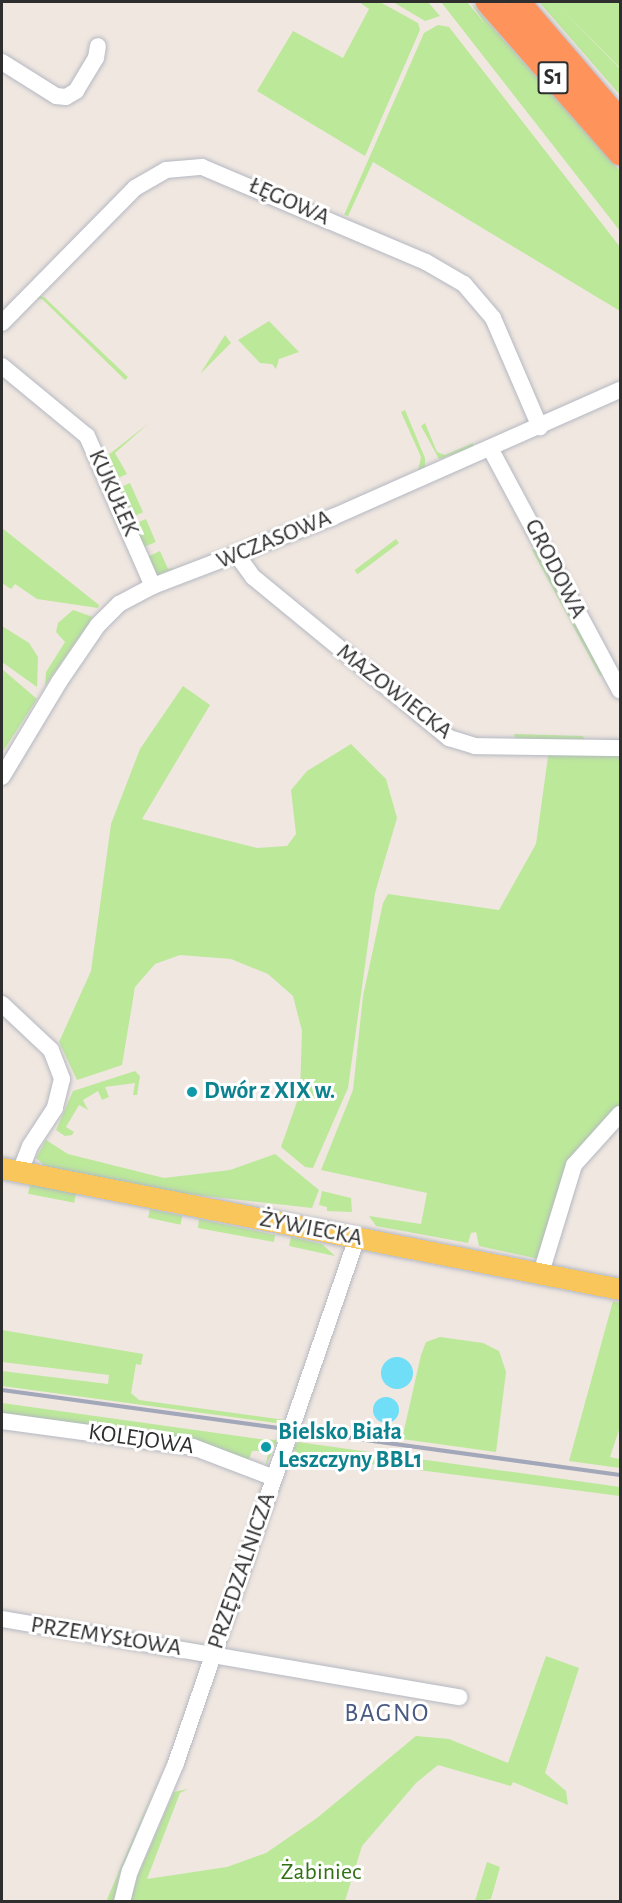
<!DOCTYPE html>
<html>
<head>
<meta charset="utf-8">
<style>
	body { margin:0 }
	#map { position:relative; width:622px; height:1903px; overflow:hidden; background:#f0e7e0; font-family:"Alegreya Sans",sans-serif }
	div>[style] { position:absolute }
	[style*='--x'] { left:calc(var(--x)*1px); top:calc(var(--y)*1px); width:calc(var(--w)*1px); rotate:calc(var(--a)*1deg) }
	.green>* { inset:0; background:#bce89a; transform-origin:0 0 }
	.water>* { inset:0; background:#6fdef6 }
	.round { border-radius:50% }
	.roads { filter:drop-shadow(0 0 2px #b4b8c2) drop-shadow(0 0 2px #b4b8c2) }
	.minor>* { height:16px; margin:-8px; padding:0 8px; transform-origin:8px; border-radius:8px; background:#fff }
	.major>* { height:21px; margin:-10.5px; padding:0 10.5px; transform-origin:10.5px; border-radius:10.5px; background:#f9c65c }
	.highway>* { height:24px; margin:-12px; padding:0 12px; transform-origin:12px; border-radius:12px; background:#ff935c }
	.rail>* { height:4px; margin:-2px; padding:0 2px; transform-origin:2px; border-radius:2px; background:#a2a7b9 }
	.dots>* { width:16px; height:16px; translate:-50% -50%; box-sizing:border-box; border:3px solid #fff; border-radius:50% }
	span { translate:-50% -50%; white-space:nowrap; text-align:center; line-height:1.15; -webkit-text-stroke:6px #fff; paint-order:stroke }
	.shield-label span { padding:2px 4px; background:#fff; border:2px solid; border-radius:4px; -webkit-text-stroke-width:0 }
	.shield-label { font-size:22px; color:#2e2e2e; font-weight:700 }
	.street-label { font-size:24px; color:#2e2e2e }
	.culture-label { font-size:24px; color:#0d838f; font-weight:700 }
	.left { translate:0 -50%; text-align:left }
	.park-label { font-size:24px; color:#327217 }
	.neighbourhood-label { font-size:26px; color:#4a5982; letter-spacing:1.5px }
	.frame { position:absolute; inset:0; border:3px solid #2e2e2e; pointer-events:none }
</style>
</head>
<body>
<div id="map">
	<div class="green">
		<i style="clip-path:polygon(359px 2px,380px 2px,418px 23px,420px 30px,365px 156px,257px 91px,293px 31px,343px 58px,369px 9px)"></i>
		<i style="clip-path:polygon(393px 2px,428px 2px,440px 16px,425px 21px)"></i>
		<i style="clip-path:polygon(441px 2px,467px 2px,485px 24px,470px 2px,620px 171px,620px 231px)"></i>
		<i style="clip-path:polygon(539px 2px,620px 2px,620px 68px,556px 3px,620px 69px,620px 95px)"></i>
		<i style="clip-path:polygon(438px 25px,449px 27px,620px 247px,620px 311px,373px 162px,348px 216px,344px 215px,424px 33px)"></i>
		<i style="clip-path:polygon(40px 296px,44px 297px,128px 377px,125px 380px,42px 299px,37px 299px)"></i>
		<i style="clip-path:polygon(269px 321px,299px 352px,279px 359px,276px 369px,272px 364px,260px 363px,238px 340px)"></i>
		<i style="clip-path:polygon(225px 335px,231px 343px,200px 374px)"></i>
		<i style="clip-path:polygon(405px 410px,425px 458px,425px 467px,418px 471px,421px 457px,401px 412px)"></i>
		<i style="clip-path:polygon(149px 423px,115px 453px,127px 474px,116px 479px,107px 456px)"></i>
		<i style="clip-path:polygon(425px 423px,437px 452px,445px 455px,473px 443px,473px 447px,439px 459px,421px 426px)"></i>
		<i style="left:130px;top:483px;width:32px;height:11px;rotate:66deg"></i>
		<i style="left:146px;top:519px;width:25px;height:13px;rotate:67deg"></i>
		<i style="clip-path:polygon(2px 528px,99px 605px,98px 608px,37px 599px,15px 584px,11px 589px,2px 583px)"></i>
		<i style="left:396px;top:539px;width:5px;height:52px;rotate:53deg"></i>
		<i style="clip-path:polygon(536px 548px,606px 672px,600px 676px,532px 550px)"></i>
		<i style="clip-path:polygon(160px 551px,168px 569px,174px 568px,157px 576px,147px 557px)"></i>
		<i style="clip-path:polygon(73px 610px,93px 617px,45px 686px,46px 672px,65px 642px,56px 632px,58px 623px)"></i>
		<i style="clip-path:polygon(2px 626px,29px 643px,38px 657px,37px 687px,2px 662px)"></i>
		<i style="clip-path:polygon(2px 669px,37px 699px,2px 753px)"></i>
		<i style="clip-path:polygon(183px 686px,210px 705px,142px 819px,257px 848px,287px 846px,296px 834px,291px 790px,307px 771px,351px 744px,386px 779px,397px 818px,375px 893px,348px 1088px,313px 1168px,305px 1167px,281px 1147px,300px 1093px,302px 1031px,293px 996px,268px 974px,231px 959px,180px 955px,155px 964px,135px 987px,122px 1065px,77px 1080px,59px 1042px,91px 971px,111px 824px,140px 749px)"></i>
		<i style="clip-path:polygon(514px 734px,583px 736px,586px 743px,517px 743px)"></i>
		<i style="clip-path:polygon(549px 749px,620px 751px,620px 1111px,579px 1156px,539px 1259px,479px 1246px,476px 1232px,471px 1233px,468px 1243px,376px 1226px,369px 1216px,421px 1224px,427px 1193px,321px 1170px,353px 1090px,363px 996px,383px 903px,388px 894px,499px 910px,536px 844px)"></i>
		<i style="clip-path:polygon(135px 1071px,140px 1076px,137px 1095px,133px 1095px,135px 1083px,105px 1087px,109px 1097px,102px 1100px,98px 1091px,83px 1100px,88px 1110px,79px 1105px,66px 1127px,74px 1132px,72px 1135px,65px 1136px,56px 1130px,73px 1091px)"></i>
		<i style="clip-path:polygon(46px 1140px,68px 1154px,164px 1178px,230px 1170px,275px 1154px,319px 1190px,312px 1208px,178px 1193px,46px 1167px,36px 1158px)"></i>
		<i style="left:30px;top:1184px;width:47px;height:10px;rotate:11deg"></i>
		<i style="clip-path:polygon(322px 1191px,351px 1198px,352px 1212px,327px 1211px,327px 1207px,319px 1205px)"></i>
		<i style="left:150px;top:1209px;width:33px;height:9px;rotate:12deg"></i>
		<i style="clip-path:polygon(199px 1219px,275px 1235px,274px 1242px,198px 1228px)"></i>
		<i style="clip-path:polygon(291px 1237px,322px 1244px,335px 1256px,289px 1246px)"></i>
		<i style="clip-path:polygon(613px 1301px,620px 1303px,620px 1427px,610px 1457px,620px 1459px,620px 1468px,569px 1461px)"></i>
		<i style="clip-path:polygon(2px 1330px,143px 1354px,141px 1365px,136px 1364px,131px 1393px,139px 1400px,285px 1420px,283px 1424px,2px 1386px,2px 1371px,108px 1384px,109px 1375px,2px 1362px)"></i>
		<i style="clip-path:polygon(440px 1337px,483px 1343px,499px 1351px,506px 1372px,496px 1452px,402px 1439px,421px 1355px,426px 1342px)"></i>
		<i style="clip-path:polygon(2px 1403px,259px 1439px,278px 1440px,265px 1467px,271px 1442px,262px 1440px,261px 1451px,252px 1451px,248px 1462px,2px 1418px)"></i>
		<i style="clip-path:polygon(298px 1442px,620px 1487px,620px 1496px,301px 1455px,293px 1449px)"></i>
		<i style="clip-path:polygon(546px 1656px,579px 1668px,545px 1773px,566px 1791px,568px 1805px,513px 1782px,511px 1786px,438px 1765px,416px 1783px,362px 1846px,345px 1901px,130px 1902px,138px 1875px,174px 1792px,188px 1789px,180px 1793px,147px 1879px,227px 1867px,266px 1853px,317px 1818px,416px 1736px,449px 1739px,508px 1763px)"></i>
		<i style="clip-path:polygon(161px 1772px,119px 1876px,114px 1901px,106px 1902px)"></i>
		<i style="clip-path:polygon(487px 1862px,500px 1867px,491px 1899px,475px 1901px)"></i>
	</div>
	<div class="water">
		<i class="round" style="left:381px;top:1357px;width:32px;height:32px"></i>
		<i class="round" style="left:373px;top:1397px;width:26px;height:26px"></i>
	</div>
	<div class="roads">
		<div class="minor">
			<i style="--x:2;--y:62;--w:64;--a:32.2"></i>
			<i style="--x:56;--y:96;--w:10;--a:6"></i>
			<i style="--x:66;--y:97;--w:12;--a:-31"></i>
			<i style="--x:76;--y:91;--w:39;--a:-59"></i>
			<i style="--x:96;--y:58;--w:12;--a:-81"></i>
			<i style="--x:2;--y:323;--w:190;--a:-45.4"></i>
			<i style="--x:135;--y:188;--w:36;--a:-30"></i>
			<i style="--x:166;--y:170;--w:36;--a:-5"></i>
			<i style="--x:202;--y:167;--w:243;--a:23"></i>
			<i style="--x:426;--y:262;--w:44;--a:30.1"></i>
			<i style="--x:464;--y:284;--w:45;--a:49.5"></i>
			<i style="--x:493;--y:318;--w:119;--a:66.7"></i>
			<i style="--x:2;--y:366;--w:110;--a:39.5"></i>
			<i style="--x:87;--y:436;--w:164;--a:66.3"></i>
			<i style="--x:490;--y:448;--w:275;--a:61.8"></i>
			<i style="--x:237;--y:555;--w:27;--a:54"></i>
			<i style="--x:253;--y:577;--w:254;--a:39.4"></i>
			<i style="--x:449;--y:738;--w:27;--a:17"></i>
			<i style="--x:475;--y:746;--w:145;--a:0.8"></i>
			<i style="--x:2;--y:777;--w:111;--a:-59"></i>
			<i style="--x:59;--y:682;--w:69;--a:-55.6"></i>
			<i style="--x:98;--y:625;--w:30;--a:-45"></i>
			<i style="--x:119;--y:604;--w:38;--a:-28"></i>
			<i style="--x:153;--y:586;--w:193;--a:-21"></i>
			<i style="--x:333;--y:517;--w:314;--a:-23.9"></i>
			<i style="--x:2;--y:1004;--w:67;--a:43.2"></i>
			<i style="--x:51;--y:1050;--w:31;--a:69"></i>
			<i style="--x:62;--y:1079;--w:30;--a:104"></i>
			<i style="--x:55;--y:1108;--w:45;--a:123.3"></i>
			<i style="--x:30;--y:1146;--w:28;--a:111"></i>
			<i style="--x:541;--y:1273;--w:113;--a:-73"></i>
			<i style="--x:574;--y:1165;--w:69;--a:-48"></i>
			<i style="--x:2;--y:1421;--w:193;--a:7.8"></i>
			<i style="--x:193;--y:1447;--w:87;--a:20.9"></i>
			<i style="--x:2;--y:1619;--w:464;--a:9.7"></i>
			<i style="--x:122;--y:1902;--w:32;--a:-76"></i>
			<i style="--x:130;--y:1871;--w:117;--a:-66.9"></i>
			<i style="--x:176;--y:1763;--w:555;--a:-70.98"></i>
		</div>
		<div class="major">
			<i style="--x:2;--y:1168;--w:630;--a:11.08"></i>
		</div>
		<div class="highway">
			<i style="--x:488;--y:2;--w:201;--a:48.8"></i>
			<i style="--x:518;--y:2;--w:157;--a:49.4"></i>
		</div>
	</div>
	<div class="rail">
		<i style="--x:2;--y:1390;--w:624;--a:7.83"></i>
	</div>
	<div class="dots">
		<i style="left:192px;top:1092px;background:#0f9aa8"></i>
		<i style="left:266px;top:1447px;background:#0f9aa8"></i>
	</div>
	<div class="shield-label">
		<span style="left:553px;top:78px">S1</span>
	</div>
	<div class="street-label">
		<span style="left:289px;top:202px;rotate:24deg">ŁĘGOWA</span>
		<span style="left:113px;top:493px;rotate:66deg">KUKUŁEK</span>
		<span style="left:274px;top:540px;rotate:-22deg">WCZASOWA</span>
		<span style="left:555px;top:569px;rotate:63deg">GRODOWA</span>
		<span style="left:394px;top:692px;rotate:38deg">MAZOWIECKA</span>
		<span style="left:311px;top:1229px;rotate:11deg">ŻYWIECKA</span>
		<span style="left:141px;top:1440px;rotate:8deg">KOLEJOWA</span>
		<span style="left:242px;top:1571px;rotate:-71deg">PRZĘDZALNICZA</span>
		<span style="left:106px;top:1637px;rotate:9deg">PRZEMYSŁOWA</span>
	</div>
	<div class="culture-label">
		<span class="left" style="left:204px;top:1092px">Dwór z XIX w.</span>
		<span class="left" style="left:278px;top:1447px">Bielsko Biała<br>Leszczyny BBL1</span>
	</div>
	<div class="park-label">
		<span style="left:321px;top:1873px">Żabiniec</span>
	</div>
	<div class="neighbourhood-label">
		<span style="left:387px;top:1714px">BAGNO</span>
	</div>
	<div class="frame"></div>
</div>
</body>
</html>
